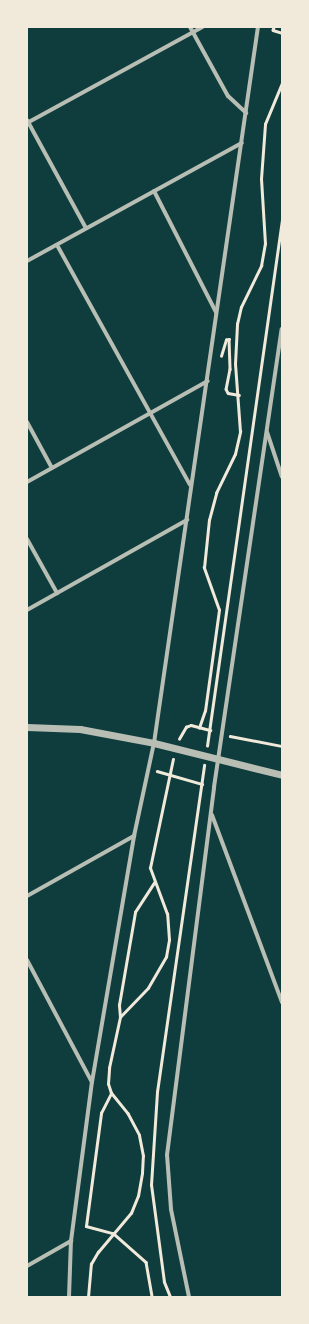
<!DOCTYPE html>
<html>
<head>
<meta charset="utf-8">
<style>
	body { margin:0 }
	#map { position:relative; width:309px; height:1324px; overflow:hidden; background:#0f3d3e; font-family:Figtree,sans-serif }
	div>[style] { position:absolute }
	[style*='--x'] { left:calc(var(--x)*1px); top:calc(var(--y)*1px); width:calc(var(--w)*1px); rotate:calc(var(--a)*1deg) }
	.path>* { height:2.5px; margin:-1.25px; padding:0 1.25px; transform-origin:1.25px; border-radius:1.25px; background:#f1e9da }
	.minor>* { height:4px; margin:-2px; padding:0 2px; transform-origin:2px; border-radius:2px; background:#b8beb3 }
	.tertiary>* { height:7px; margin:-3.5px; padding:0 3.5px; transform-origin:3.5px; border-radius:3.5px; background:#b8beb3 }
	span { translate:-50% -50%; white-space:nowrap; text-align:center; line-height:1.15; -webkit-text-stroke:4px #f1e9da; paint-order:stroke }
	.frame { position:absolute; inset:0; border:28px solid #f1e9da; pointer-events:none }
</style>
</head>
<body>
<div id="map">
	<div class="path">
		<i style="--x:274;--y:27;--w:3;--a:108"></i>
		<i style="--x:273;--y:30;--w:9;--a:18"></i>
		<i style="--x:221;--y:356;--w:17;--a:-73"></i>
		<i style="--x:226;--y:340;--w:3;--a:-18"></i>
		<i style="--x:229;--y:339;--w:30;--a:88"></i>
		<i style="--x:230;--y:369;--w:20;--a:101"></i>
		<i style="--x:226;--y:389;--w:4;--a:63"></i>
		<i style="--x:228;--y:393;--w:11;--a:10"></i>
		<i style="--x:199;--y:728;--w:18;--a:-71"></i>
		<i style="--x:205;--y:711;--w:102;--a:-82.1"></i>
		<i style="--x:219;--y:610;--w:45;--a:-109.7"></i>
		<i style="--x:204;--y:568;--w:48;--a:-84.1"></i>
		<i style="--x:209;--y:520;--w:28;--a:-75"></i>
		<i style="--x:216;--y:493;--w:43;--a:-64"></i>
		<i style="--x:235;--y:454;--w:23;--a:-77"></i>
		<i style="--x:240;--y:432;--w:68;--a:-94.2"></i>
		<i style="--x:235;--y:364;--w:40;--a:-87.1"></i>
		<i style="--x:237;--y:324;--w:17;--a:-77"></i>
		<i style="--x:241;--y:307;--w:46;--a:-64"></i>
		<i style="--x:261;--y:266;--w:22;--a:-80"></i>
		<i style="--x:265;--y:244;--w:65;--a:-93.5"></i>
		<i style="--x:261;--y:179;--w:55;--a:-85.8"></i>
		<i style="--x:265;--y:124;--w:44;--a:-67.5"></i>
		<i style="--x:230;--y:736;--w:53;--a:10.9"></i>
		<i style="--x:179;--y:739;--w:14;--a:-60"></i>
		<i style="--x:186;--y:727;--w:5;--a:-22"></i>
		<i style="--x:191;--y:725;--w:20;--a:15"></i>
		<i style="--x:207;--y:746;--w:531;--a:-81.89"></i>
		<i style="--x:157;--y:771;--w:47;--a:16.1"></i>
		<i style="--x:120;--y:1017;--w:12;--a:-95"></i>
		<i style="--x:119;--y:1005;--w:94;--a:-80.2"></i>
		<i style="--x:135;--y:912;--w:35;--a:-57"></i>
		<i style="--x:86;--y:1226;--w:114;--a:-82.4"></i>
		<i style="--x:101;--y:1113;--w:22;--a:-63"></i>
		<i style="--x:86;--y:1226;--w:28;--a:15"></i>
		<i style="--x:113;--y:1233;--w:44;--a:41.3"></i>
		<i style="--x:146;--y:1262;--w:36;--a:80"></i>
		<i style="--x:88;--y:1297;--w:33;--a:-85"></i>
		<i style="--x:91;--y:1264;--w:14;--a:-60"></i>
		<i style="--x:98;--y:1252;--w:51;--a:-49.8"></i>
		<i style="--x:131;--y:1213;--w:18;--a:-68"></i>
		<i style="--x:138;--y:1196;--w:23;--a:-80"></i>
		<i style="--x:142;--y:1173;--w:17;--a:-87"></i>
		<i style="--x:143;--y:1156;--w:21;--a:-101"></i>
		<i style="--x:139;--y:1135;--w:24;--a:-118"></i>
		<i style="--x:128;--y:1114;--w:27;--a:-129"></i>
		<i style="--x:111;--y:1093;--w:9;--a:-108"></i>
		<i style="--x:108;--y:1084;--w:16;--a:-86"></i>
		<i style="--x:109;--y:1068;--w:52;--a:-77.8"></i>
		<i style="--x:120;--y:1017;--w:40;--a:-46"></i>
		<i style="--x:148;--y:988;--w:36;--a:-60"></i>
		<i style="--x:166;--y:957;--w:17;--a:-80"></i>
		<i style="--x:169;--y:940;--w:26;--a:-94"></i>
		<i style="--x:167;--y:914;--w:49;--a:-110.3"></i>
		<i style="--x:150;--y:868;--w:111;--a:-78.1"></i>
		<i style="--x:170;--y:1297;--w:16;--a:-112"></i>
		<i style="--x:164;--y:1282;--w:98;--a:-97.6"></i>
		<i style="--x:151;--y:1185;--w:93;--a:-86.3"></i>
		<i style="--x:157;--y:1092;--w:330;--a:-81.8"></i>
	</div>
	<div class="minor">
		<i style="--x:190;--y:27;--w:79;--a:61.2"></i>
		<i style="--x:228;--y:96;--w:25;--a:43"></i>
		<i style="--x:27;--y:120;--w:123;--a:61.4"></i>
		<i style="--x:27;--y:123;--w:200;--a:-28.7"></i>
		<i style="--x:154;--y:191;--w:136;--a:62.9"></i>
		<i style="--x:57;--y:245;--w:274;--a:61"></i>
		<i style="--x:27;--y:261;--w:245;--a:-28.8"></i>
		<i style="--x:27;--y:422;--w:52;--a:61.5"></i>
		<i style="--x:267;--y:432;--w:47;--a:71.6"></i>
		<i style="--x:27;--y:482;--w:207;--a:-29.2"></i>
		<i style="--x:27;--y:539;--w:62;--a:60.9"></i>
		<i style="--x:27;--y:610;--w:184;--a:-29.4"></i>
		<i style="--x:212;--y:815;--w:200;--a:69.5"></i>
		<i style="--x:27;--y:896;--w:123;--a:-29.3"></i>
		<i style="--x:27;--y:960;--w:138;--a:62"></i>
		<i style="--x:27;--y:1266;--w:51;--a:-29.6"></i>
		<i style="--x:69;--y:1297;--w:56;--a:-88"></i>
		<i style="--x:71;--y:1241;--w:160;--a:-82.5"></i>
		<i style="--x:92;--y:1082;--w:250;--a:-80.3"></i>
		<i style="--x:134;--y:836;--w:95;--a:-77.9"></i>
		<i style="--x:154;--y:743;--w:724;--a:-81.74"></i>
		<i style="--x:189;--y:1297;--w:90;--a:-101.6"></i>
		<i style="--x:171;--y:1209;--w:54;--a:-94.2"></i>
		<i style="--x:167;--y:1155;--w:371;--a:-82.7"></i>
		<i style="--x:214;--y:787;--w:463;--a:-81.6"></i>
	</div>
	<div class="tertiary">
		<i style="--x:27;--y:727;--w:53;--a:2.2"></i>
		<i style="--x:80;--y:729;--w:75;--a:10.7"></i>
		<i style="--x:154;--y:743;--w:132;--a:14"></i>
	</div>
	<div class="frame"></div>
</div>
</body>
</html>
